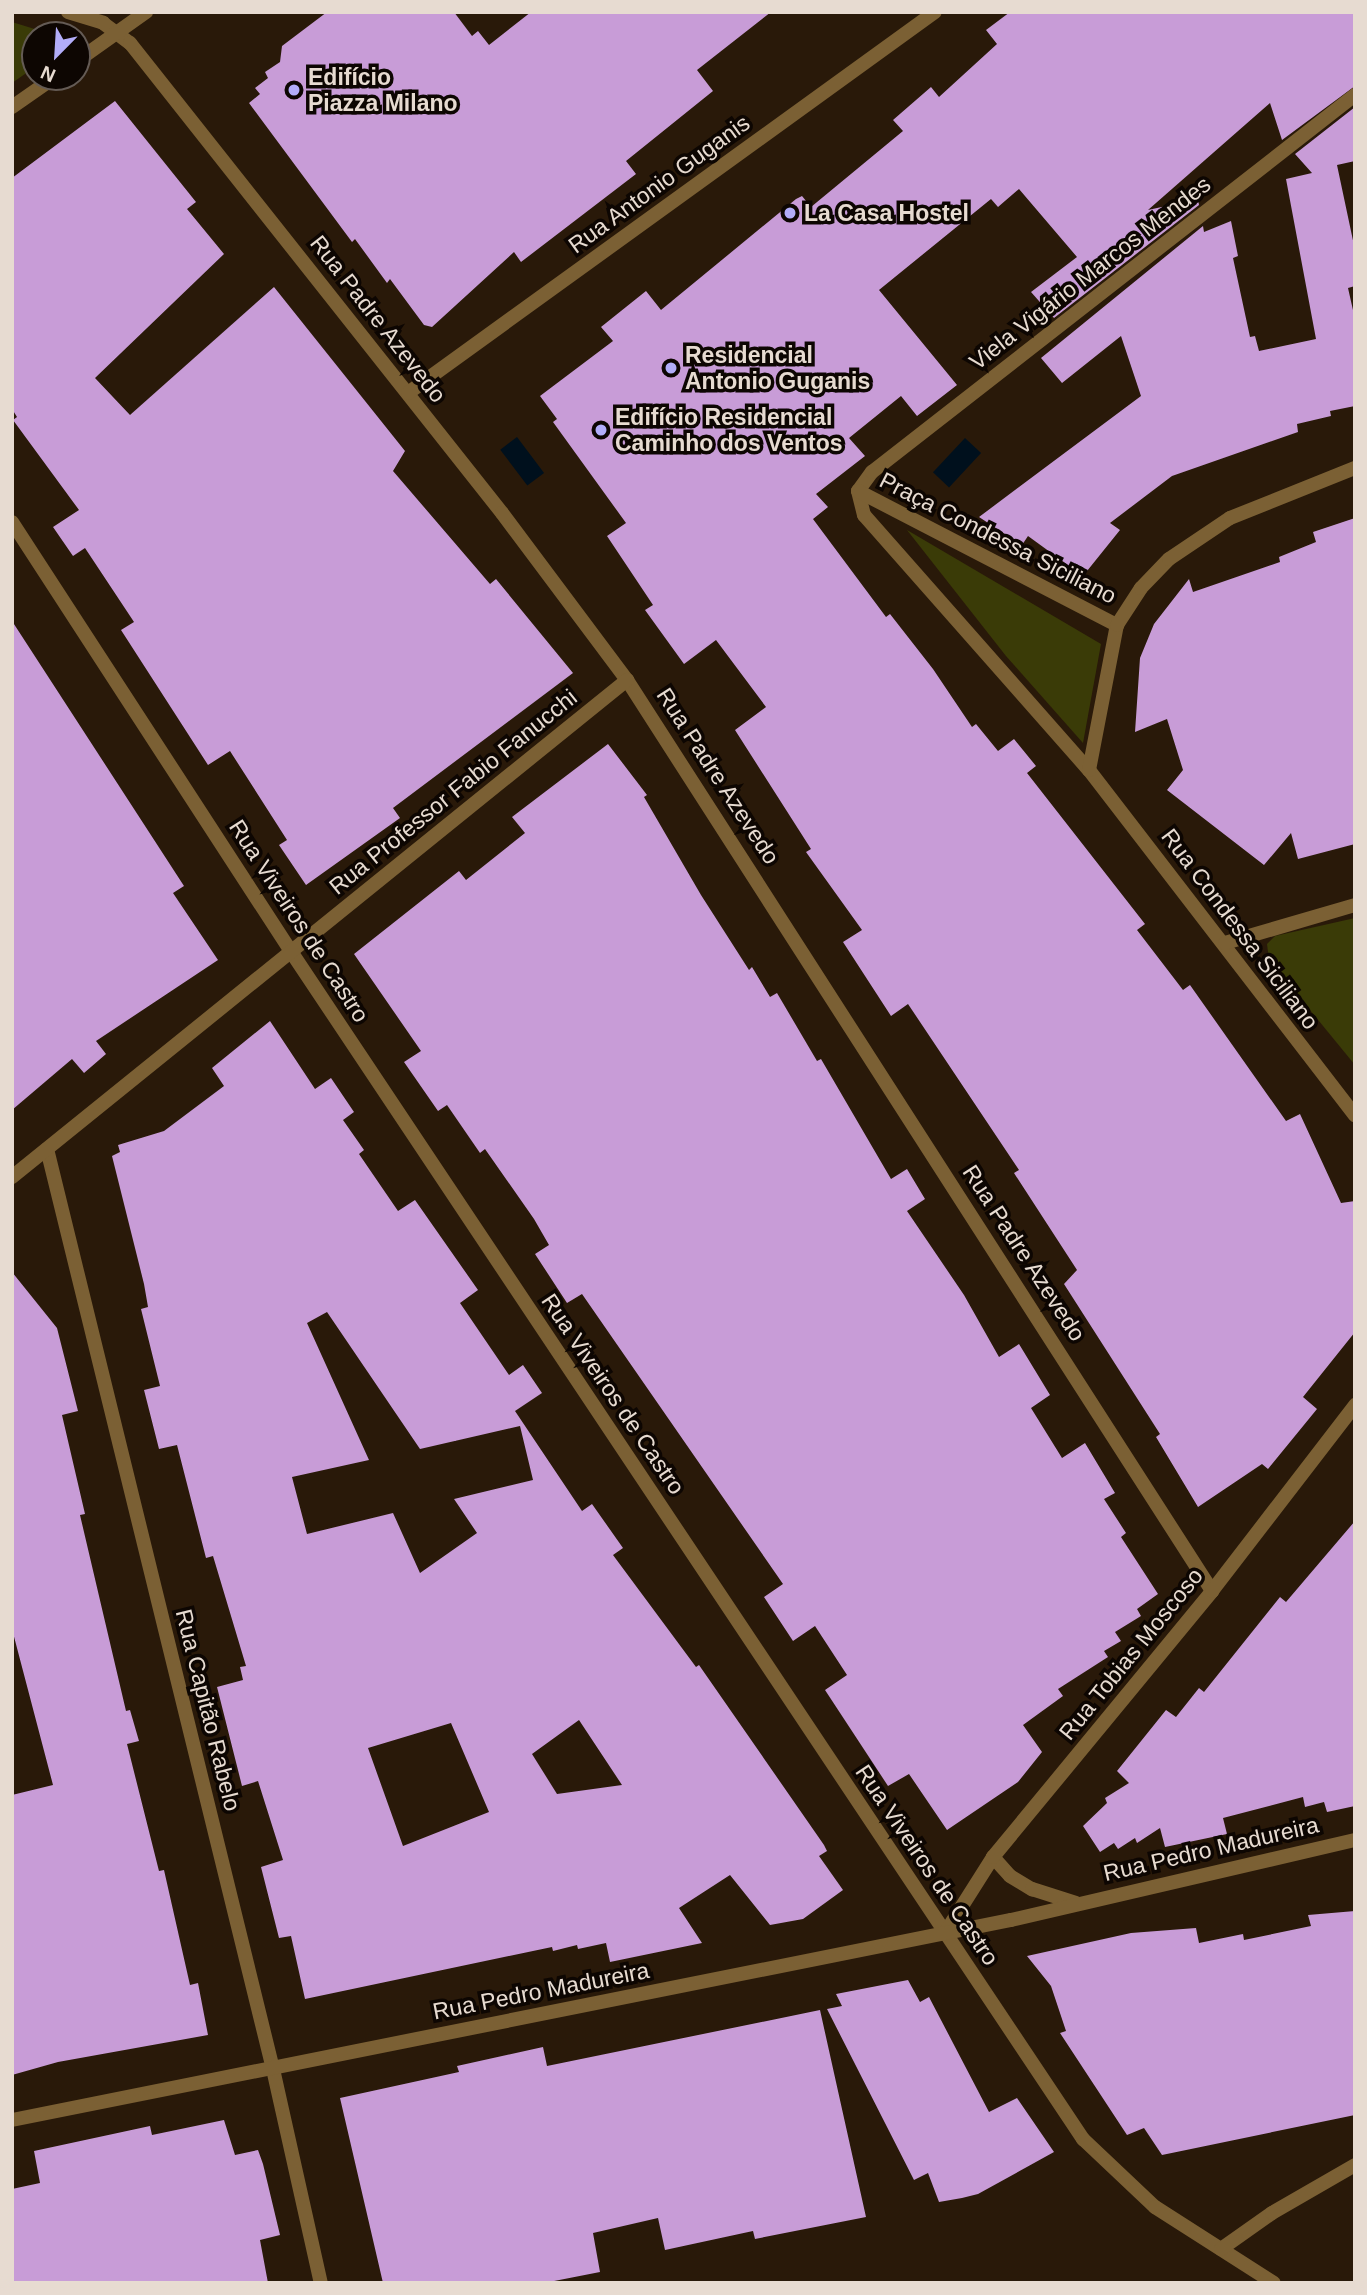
<!DOCTYPE html>
<html>
<head>
<meta charset="utf-8">
<style>
	body { margin:0 }
	#map { position:relative; width:1367px; height:2295px; overflow:hidden; background:#291909; font-family:Helvetica,sans-serif }
	div>[style] { position:absolute }
	[style*='--x'] { left:calc(var(--x)*1px); top:calc(var(--y)*1px); width:calc(var(--w)*1px); rotate:calc(var(--a)*1deg) }
	.green>* { inset:0; background:#3a3b07 }
	.water>* { inset:0; background:#00101d; transform-origin:0 0 }
	.building>* { inset:0; background:#c89cd7 }
	.minor>* { height:14px; margin:-7px; padding:0 7px; transform-origin:7px; border-radius:7px; background:#7b6034 }
	.dots>* { width:19px; height:19px; translate:-50% -50%; box-sizing:border-box; border:4px solid #0d0602; border-radius:50% }
	span { translate:-50% -50%; white-space:nowrap; text-align:center; line-height:1.15; -webkit-text-stroke:7px #0d0602; paint-order:stroke }
	.poi-label { font-size:23px; color:#e7dbd1; font-weight:700 }
	.left { translate:0 -50%; text-align:left }
	.street-label { font-size:23px; color:#e7dbd1 }
	.frame { position:absolute; inset:0; border:14px solid #e7dbd1; pointer-events:none }
	.north { position:absolute; left:21px; top:21px; width:70px; height:70px; box-sizing:border-box; background:#0d0602; border:2px solid #645b55; border-radius:50%; rotate:204deg; font-size:19px; font-weight:700; line-height:28px; text-align:center; color:#e7dbd1 }
	.north::after { content:''; display:block; margin:auto; width:24px; height:32px; background:#b2adf9; clip-path:polygon(50% 0,100% 100%,50% 72%,0 100%) }
</style>
</head>
<body>
<div id="map">
	<div class="green">
		<i style="clip-path:polygon(12px 22px,54px 35px,35px 35px,35px 67px,12px 83px)"></i>
		<i style="clip-path:polygon(907px 530px,1101px 644px,1083px 743px,1006px 656px)"></i>
		<i style="clip-path:polygon(1355px 918px,1355px 1065px,1269px 960px,1267px 944px,1275px 936px)"></i>
	</div>
	<div class="water">
		<i style="left:517px;top:437px;width:45px;height:21px;rotate:53deg"></i>
		<i style="left:965px;top:438px;width:22px;height:47px;rotate:43deg"></i>
	</div>
	<div class="building">
		<i style="clip-path:polygon(327px 12px,454px 12px,472px 36px,478px 31px,489px 45px,531px 12px,771px 12px,697px 70px,713px 91px,626px 161px,636px 174px,521px 262px,514px 252px,432px 327px,424px 325px,390px 279px,387px 283px,355px 239px,352px 242px,249px 103px,260px 94px,255px 88px,268px 78px,265px 72px,280px 62px,282px 46px)"></i>
		<i style="clip-path:polygon(1010px 12px,1355px 12px,1355px 86px,1282px 140px,1270px 103px,1148px 210px,1198px 199px,1199px 205px,1054px 318px,1031px 292px,1077px 257px,1019px 189px,998px 207px,991px 199px,879px 290px,957px 385px,917px 416px,901px 396px,849px 438px,865px 456px,816px 494px,828px 507px,813px 519px,886px 617px,890px 614px,933px 669px,972px 727px,976px 724px,998px 751px,1014px 739px,1036px 766px,1027px 773px,1145px 924px,1137px 930px,1183px 990px,1190px 985px,1286px 1121px,1300px 1114px,1341px 1203px,1355px 1201px,1355px 1332px,1303px 1397px,1317px 1409px,1268px 1469px,1262px 1464px,1198px 1507px,1156px 1437px,1160px 1434px,1064px 1284px,1077px 1270px,1014px 1173px,1019px 1170px,908px 1004px,891px 1016px,843px 942px,862px 930px,806px 852px,811px 849px,735px 730px,766px 707px,716px 640px,684px 664px,645px 610px,653px 605px,607px 536px,626px 523px,553px 422px,557px 419px,540px 396px,613px 341px,601px 327px,646px 291px,661px 310px,796px 199px,802px 196px,811px 207px,903px 131px,893px 120px,931px 87px,939px 97px,997px 44px,986px 30px)"></i>
		<i style="clip-path:polygon(115px 101px,196px 202px,187px 209px,224px 254px,95px 378px,130px 415px,274px 287px,405px 451px,393px 471px,490px 584px,496px 579px,573px 673px,393px 808px,400px 818px,306px 885px,279px 845px,287px 840px,230px 751px,208px 765px,121px 630px,134px 622px,85px 548px,73px 556px,53px 527px,79px 510px,13px 420px,17px 417px,12px 409px,12px 178px)"></i>
		<i style="clip-path:polygon(1355px 107px,1355px 161px,1337px 165px,1355px 250px,1355px 286px,1348px 288px,1355px 319px,1355px 406px,1330px 411px,1331px 416px,1297px 424px,1298px 432px,1172px 476px,1110px 523px,1120px 530px,1083px 576px,1028px 536px,1022px 545px,979px 517px,1141px 396px,1121px 336px,1062px 383px,1041px 358px,1203px 226px,1204px 232px,1231px 221px,1238px 256px,1233px 258px,1250px 337px,1255px 336px,1259px 351px,1316px 339px,1286px 179px,1312px 173px,1295px 154px)"></i>
		<i style="clip-path:polygon(1355px 518px,1355px 844px,1298px 859px,1291px 833px,1264px 865px,1167px 790px,1183px 770px,1167px 719px,1135px 732px,1140px 658px,1154px 624px,1189px 579px,1193px 592px,1280px 562px,1279px 557px,1316px 542px,1313px 532px)"></i>
		<i style="clip-path:polygon(12px 621px,184px 886px,173px 893px,218px 960px,96px 1041px,106px 1054px,84px 1073px,72px 1059px,12px 1110px)"></i>
		<i style="clip-path:polygon(608px 744px,647px 795px,644px 797px,701px 895px,749px 970px,752px 967px,770px 997px,777px 993px,817px 1061px,821px 1059px,891px 1179px,907px 1169px,925px 1199px,907px 1211px,964px 1295px,999px 1357px,1019px 1344px,1050px 1395px,1031px 1408px,1062px 1458px,1085px 1443px,1115px 1493px,1104px 1499px,1126px 1533px,1121px 1537px,1158px 1594px,1137px 1609px,1141px 1616px,1115px 1632px,1121px 1641px,1104px 1651px,1108px 1657px,1058px 1689px,1063px 1696px,1023px 1725px,1042px 1752px,1018px 1782px,947px 1830px,909px 1774px,888px 1786px,825px 1690px,847px 1675px,815px 1626px,793px 1641px,764px 1597px,783px 1584px,582px 1294px,567px 1303px,535px 1254px,549px 1245px,534px 1219px,485px 1149px,480px 1153px,447px 1105px,438px 1111px,404px 1062px,421px 1051px,354px 954px,459px 871px,466px 880px,525px 833px,512px 817px)"></i>
		<i style="clip-path:polygon(evenodd,270px 1021px,315px 1089px,331px 1078px,354px 1112px,343px 1120px,364px 1150px,359px 1154px,398px 1211px,415px 1200px,478px 1290px,460px 1303px,509px 1375px,523px 1365px,542px 1393px,515px 1411px,582px 1511px,592px 1504px,623px 1548px,613px 1555px,696px 1667px,699px 1665px,824px 1845px,827px 1851px,819px 1856px,843px 1890px,803px 1919px,770px 1925px,730px 1875px,679px 1908px,702px 1943px,610px 1962px,606px 1943px,578px 1949px,577px 1945px,553px 1951px,552px 1947px,305px 1999px,291px 1936px,279px 1938px,261px 1867px,283px 1860px,258px 1781px,242px 1786px,217px 1687px,243px 1680px,240px 1667px,246px 1666px,213px 1556px,206px 1558px,177px 1445px,159px 1449px,144px 1390px,160px 1386px,141px 1309px,148px 1307px,144px 1284px,112px 1156px,120px 1152px,118px 1145px,164px 1131px,224px 1086px,212px 1068px,270px 1021px,327px 1312px,420px 1449px,520px 1426px,533px 1480px,454px 1499px,477px 1533px,420px 1573px,393px 1513px,307px 1534px,292px 1477px,369px 1460px,307px 1323px,327px 1312px,270px 1021px,579px 1720px,622px 1785px,557px 1794px,532px 1754px,579px 1720px,270px 1021px,451px 1723px,489px 1812px,403px 1846px,368px 1748px,451px 1723px)"></i>
		<i style="clip-path:polygon(12px 1272px,57px 1328px,78px 1411px,62px 1415px,85px 1514px,80px 1515px,126px 1711px,130px 1710px,139px 1741px,127px 1744px,159px 1871px,164px 1870px,190px 1985px,198px 1983px,208px 2035px,58px 2062px,12px 2075px,12px 1795px,53px 1785px,12px 1629px)"></i>
		<i style="clip-path:polygon(1355px 1521px,1355px 1806px,1327px 1812px,1324px 1802px,1305px 1807px,1303px 1797px,1223px 1818px,1227px 1834px,1165px 1847px,1160px 1828px,1137px 1843px,1135px 1838px,1118px 1849px,1114px 1843px,1100px 1852px,1083px 1826px,1107px 1803px,1105px 1798px,1129px 1783px,1117px 1771px,1166px 1710px,1176px 1717px,1199px 1688px,1204px 1692px,1280px 1597px,1286px 1602px)"></i>
		<i style="clip-path:polygon(1355px 1911px,1355px 2115px,1162px 2155px,1144px 2128px,1127px 2135px,1060px 2033px,1066px 2031px,1051px 1986px,1027px 1956px,1131px 1933px,1196px 1928px,1199px 1943px,1243px 1934px,1244px 1940px,1311px 1926px,1308px 1915px)"></i>
		<i style="clip-path:polygon(908px 1980px,920px 2002px,929px 1997px,989px 2112px,1017px 2098px,1054px 2152px,978px 2194px,962px 2198px,939px 2202px,928px 2173px,914px 2180px,827px 2009px,842px 2006px,836px 1994px)"></i>
		<i style="clip-path:polygon(820px 2010px,866px 2217px,755px 2239px,753px 2231px,665px 2250px,658px 2218px,593px 2233px,600px 2272px,544px 2283px,383px 2283px,340px 2098px,459px 2072px,457px 2066px,543px 2047px,547px 2066px)"></i>
		<i style="clip-path:polygon(224px 2120px,235px 2155px,258px 2150px,263px 2164px,280px 2235px,260px 2240px,268px 2283px,12px 2283px,12px 2189px,40px 2183px,34px 2151px,150px 2126px,152px 2135px)"></i>
	</div>
	<div class="minor">
		<i style="--x:68;--y:12;--w:37;--a:17"></i>
		<i style="--x:103;--y:23;--w:34;--a:37"></i>
		<i style="--x:130;--y:43;--w:599;--a:51.64"></i>
		<i style="--x:502;--y:513;--w:209;--a:53.2"></i>
		<i style="--x:627;--y:680;--w:1083;--a:57.29"></i>
		<i style="--x:77;--y:61;--w:85;--a:-35.4"></i>
		<i style="--x:12;--y:107;--w:52;--a:-34.9"></i>
		<i style="--x:408;--y:393;--w:650;--a:-35.87"></i>
		<i style="--x:858;--y:491;--w:25;--a:76"></i>
		<i style="--x:864;--y:515;--w:340;--a:48.6"></i>
		<i style="--x:1089;--y:770;--w:436;--a:52.4"></i>
		<i style="--x:858;--y:491;--w:24;--a:-54"></i>
		<i style="--x:872;--y:472;--w:613;--a:-37.97"></i>
		<i style="--x:858;--y:491;--w:292;--a:27.4"></i>
		<i style="--x:12;--y:522;--w:514;--a:56.99"></i>
		<i style="--x:292;--y:953;--w:1426;--a:56.3"></i>
		<i style="--x:1083;--y:2139;--w:99;--a:43.4"></i>
		<i style="--x:1155;--y:2207;--w:141;--a:32.6"></i>
		<i style="--x:1089;--y:770;--w:148;--a:-79.1"></i>
		<i style="--x:1117;--y:625;--w:44;--a:-57"></i>
		<i style="--x:1141;--y:588;--w:40;--a:-46"></i>
		<i style="--x:1169;--y:559;--w:73;--a:-33.9"></i>
		<i style="--x:1230;--y:518;--w:135;--a:-21.8"></i>
		<i style="--x:1225;--y:943;--w:135;--a:-16.3"></i>
		<i style="--x:47;--y:1149;--w:947;--a:76.2"></i>
		<i style="--x:273;--y:2069;--w:219;--a:77.4"></i>
		<i style="--x:12;--y:1177;--w:791;--a:-38.94"></i>
		<i style="--x:993;--y:1857;--w:25;--a:48"></i>
		<i style="--x:1010;--y:1876;--w:26;--a:31"></i>
		<i style="--x:1032;--y:1889;--w:46;--a:17.7"></i>
		<i style="--x:945;--y:1933;--w:90;--a:-57.7"></i>
		<i style="--x:993;--y:1857;--w:345;--a:-50.5"></i>
		<i style="--x:1212;--y:1591;--w:235;--a:-52.4"></i>
		<i style="--x:12;--y:2120;--w:1019;--a:-11.32"></i>
		<i style="--x:1011;--y:1920;--w:353;--a:-13.1"></i>
		<i style="--x:1221;--y:2249;--w:62;--a:-35.2"></i>
		<i style="--x:1272;--y:2213;--w:96;--a:-30"></i>
	</div>
	<div class="dots">
		<i style="left:294px;top:90px;background:#b2adf9"></i>
		<i style="left:790px;top:213px;background:#b2adf9"></i>
		<i style="left:671px;top:368px;background:#b2adf9"></i>
		<i style="left:601px;top:430px;background:#b2adf9"></i>
	</div>
	<div class="poi-label">
		<span class="left" style="left:308px;top:90px">Edifício<br>Piazza Milano</span>
		<span class="left" style="left:804px;top:213px">La Casa Hostel</span>
		<span class="left" style="left:685px;top:368px">Residencial<br>Antonio Guganis</span>
		<span class="left" style="left:615px;top:430px">Edifício Residencial<br>Caminho dos Ventos</span>
	</div>
	<div class="street-label">
		<span style="left:659px;top:184px;rotate:-36deg">Rua Antonio Guganis</span>
		<span style="left:1090px;top:273px;rotate:-38deg">Viela Vigário Marcos Mendes</span>
		<span style="left:378px;top:319px;rotate:52deg">Rua Padre Azevedo</span>
		<span style="left:998px;top:538px;rotate:27deg">Praça Condessa Siciliano</span>
		<span style="left:718px;top:776px;rotate:57deg">Rua Padre Azevedo</span>
		<span style="left:453px;top:792px;rotate:-39deg">Rua Professor Fabio Fanucchi</span>
		<span style="left:299px;top:921px;rotate:57deg">Rua Viveiros de Castro</span>
		<span style="left:1240px;top:929px;rotate:53deg">Rua Condessa Siciliano</span>
		<span style="left:1024px;top:1253px;rotate:57deg">Rua Padre Azevedo</span>
		<span style="left:613px;top:1394px;rotate:56deg">Rua Viveiros de Castro</span>
		<span style="left:1131px;top:1654px;rotate:-51deg">Rua Tobias Moscoso</span>
		<span style="left:208px;top:1710px;rotate:76deg">Rua Capitão Rabelo</span>
		<span style="left:1211px;top:1849px;rotate:-13deg">Rua Pedro Madureira</span>
		<span style="left:927px;top:1865px;rotate:56deg">Rua Viveiros de Castro</span>
		<span style="left:541px;top:1991px;rotate:-11deg">Rua Pedro Madureira</span>
	</div>
	<div class="frame"></div>
	<div class="north">N</div>
</div>
</body>
</html>
